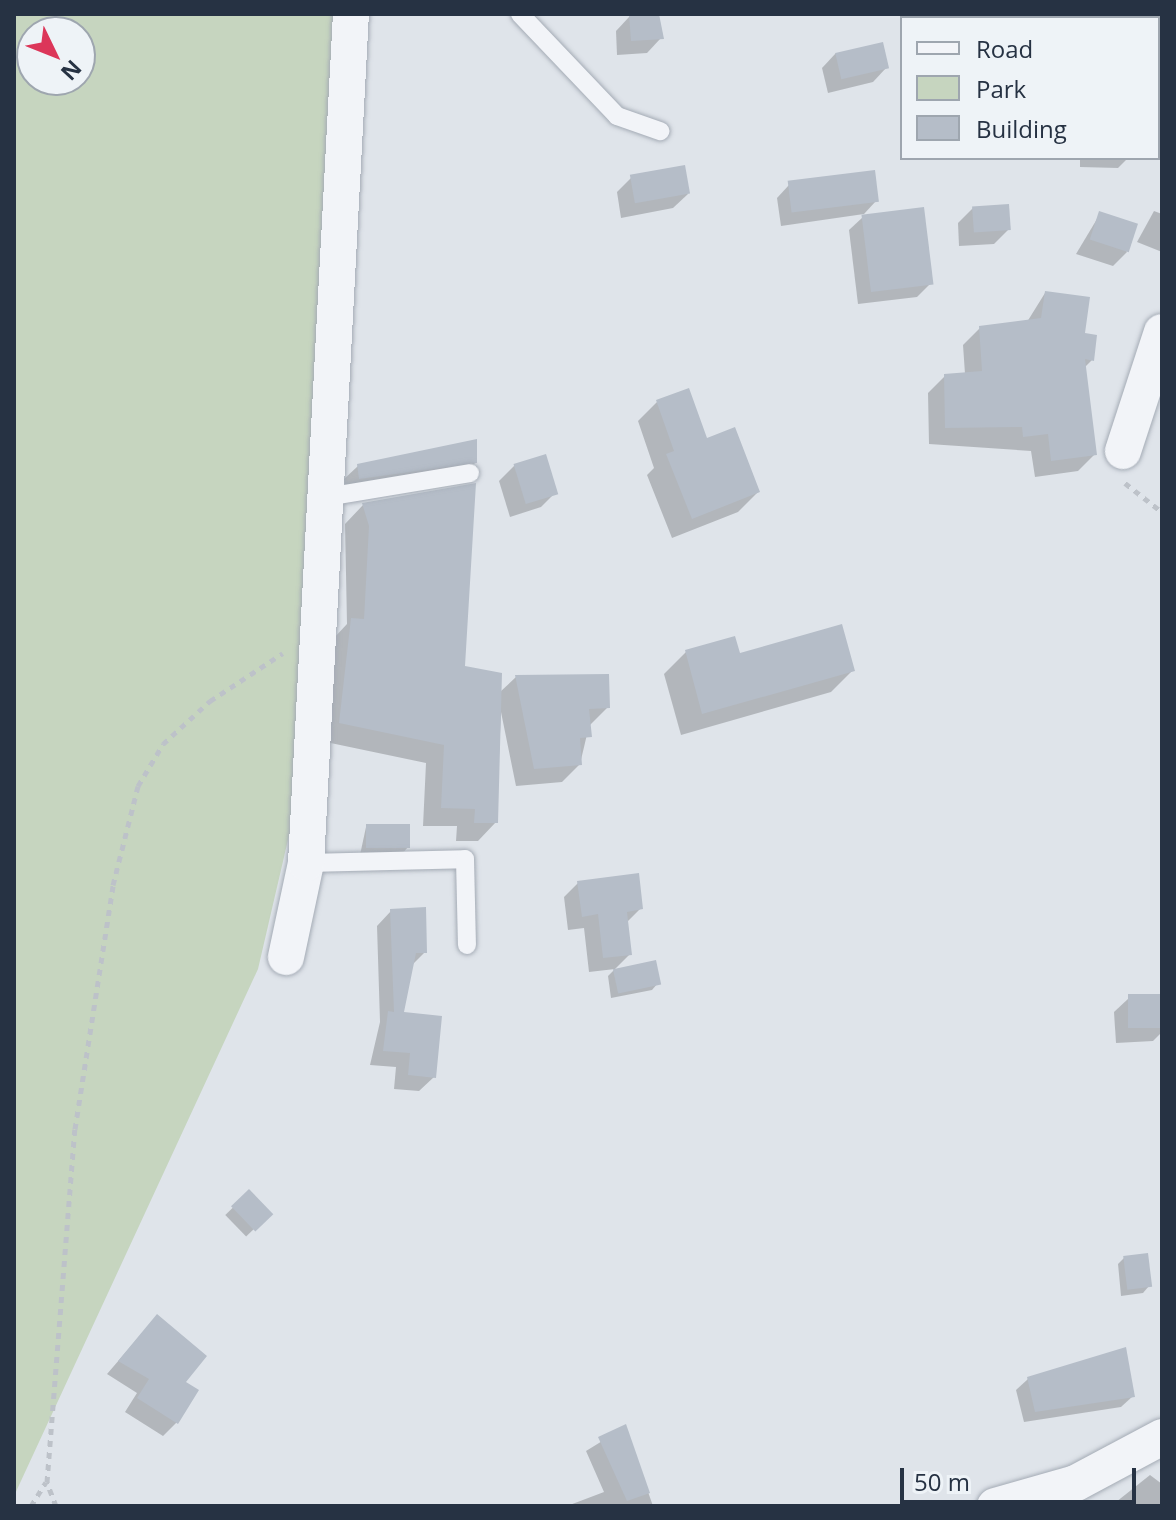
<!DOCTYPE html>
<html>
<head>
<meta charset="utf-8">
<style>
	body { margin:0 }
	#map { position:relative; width:1176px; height:1520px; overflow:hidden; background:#dfe4ea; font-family:"Open Sans",sans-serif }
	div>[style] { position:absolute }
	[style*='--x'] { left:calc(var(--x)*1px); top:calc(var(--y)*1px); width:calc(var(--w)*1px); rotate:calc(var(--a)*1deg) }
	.green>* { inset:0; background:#c6d5bf }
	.shadow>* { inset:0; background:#0003; transform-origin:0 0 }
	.building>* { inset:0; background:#b5bdc8; transform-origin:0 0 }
	.path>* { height:5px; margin-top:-2.5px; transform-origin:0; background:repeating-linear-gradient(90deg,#bdc2c9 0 6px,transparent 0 12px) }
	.roads { filter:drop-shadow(0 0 2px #a4abb5) drop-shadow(0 0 2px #a4abb5) }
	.service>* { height:18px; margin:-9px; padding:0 9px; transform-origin:9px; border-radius:9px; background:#f2f4f8 }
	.minor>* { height:36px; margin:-18px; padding:0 18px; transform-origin:18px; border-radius:18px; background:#f2f4f8 }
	span { translate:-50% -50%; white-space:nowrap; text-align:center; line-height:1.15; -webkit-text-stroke:6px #eef3f7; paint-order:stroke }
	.frame { position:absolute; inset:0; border:16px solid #263243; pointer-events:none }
	.legend { position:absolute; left:900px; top:16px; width:260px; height:144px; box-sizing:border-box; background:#eef3f7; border:2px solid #9ea6af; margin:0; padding:10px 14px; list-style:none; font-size:24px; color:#263243 }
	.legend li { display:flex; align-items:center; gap:16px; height:40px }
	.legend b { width:40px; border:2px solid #9ea6af }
	.north { position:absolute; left:16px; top:16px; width:80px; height:80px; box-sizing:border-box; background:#eef3f7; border:2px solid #9ea6af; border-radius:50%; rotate:133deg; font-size:22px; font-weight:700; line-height:32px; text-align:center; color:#263243 }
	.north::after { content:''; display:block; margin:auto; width:28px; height:36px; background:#dc3659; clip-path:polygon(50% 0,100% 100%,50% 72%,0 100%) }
	.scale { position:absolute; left:900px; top:1468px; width:236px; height:36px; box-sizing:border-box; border:4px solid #263243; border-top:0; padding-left:10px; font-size:24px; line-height:28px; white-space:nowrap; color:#263243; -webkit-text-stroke:6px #eef3f7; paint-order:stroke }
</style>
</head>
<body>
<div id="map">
	<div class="green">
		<i style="clip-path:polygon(evenodd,14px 14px,345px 14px,297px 801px,258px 969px,14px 1496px,14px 14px,32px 32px,80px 32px,80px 80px,32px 80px,32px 32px)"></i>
	</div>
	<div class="shadow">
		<i style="clip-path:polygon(1126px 14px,1162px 14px,1162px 100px,1158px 18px)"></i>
		<i style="clip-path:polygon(630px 16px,661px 38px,647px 53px,617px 55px,616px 31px)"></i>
		<i style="clip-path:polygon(836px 53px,887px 67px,873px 82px,828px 93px,822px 68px)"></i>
		<i style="clip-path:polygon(1080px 158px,1128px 158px,1118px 168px,1080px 167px)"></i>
		<i style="clip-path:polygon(631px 178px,688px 194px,673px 208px,621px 218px,617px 192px)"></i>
		<i style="clip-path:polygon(789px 185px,876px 201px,864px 214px,781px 226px,777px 198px)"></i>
		<i style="clip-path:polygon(973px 208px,1009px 229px,994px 244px,959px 246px,958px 223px)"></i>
		<i style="clip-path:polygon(1154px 211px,1162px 214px,1162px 252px,1137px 242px)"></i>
		<i style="clip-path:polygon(1100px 214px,1127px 252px,1113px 266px,1076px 254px)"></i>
		<i style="clip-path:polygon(863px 217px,931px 283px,917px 297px,858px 304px,849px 230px)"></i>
		<i style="clip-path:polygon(1045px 293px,1083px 335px,1092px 360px,1084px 368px,1095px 454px,1078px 471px,1035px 477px,1031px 451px,929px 444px,928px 393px,945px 376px,965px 374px,963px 345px,980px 328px,1027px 322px)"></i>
		<i style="clip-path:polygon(657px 402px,758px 492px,738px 512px,672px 538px,647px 475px,654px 468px,638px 421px)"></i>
		<i style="clip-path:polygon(545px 457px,555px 493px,541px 507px,510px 517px,499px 481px,514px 466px)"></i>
		<i style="clip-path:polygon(475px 463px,461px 476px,346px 492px,344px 479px,358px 466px)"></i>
		<i style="clip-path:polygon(363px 505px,463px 668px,500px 692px,516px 677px,608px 707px,589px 726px,580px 764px,562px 782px,516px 786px,501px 712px,496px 822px,478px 841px,456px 841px,457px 826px,423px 826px,426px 763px,321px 741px,333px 639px,347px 624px,345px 524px)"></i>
		<i style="clip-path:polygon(686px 652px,739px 655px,853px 670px,831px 692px,681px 735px,664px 674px)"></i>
		<i style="clip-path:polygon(366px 827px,408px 847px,402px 854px,360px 855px)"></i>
		<i style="clip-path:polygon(578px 883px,641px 908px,626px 923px,630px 954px,615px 969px,658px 983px,652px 990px,611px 998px,608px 976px,615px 969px,589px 972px,584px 928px,568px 930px,564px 897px)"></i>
		<i style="clip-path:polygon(391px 911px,425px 952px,411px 966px,401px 1014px,434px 1077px,419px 1091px,394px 1089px,396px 1067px,370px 1065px,380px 1022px,377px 926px)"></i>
		<i style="clip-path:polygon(1162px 996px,1162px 1032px,1153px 1041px,1116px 1043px,1114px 1012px,1129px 998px)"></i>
		<i style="left:249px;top:1192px;width:30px;height:33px;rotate:46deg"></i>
		<i style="clip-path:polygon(1124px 1258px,1149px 1286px,1143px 1293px,1121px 1296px,1118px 1264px)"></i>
		<i style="clip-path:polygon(157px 1316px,183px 1382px,177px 1422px,163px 1436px,125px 1412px,137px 1393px,107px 1374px)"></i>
		<i style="clip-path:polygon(1028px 1379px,1133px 1396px,1121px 1407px,1024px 1422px,1016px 1390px)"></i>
		<i style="clip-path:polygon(625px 1427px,653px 1506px,567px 1506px,604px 1492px,586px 1451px)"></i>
		<i style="clip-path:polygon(1150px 1475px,1162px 1484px,1162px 1506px,1111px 1506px)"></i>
	</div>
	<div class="building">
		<i style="clip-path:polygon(629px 14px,659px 14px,664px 39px,631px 41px)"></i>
		<i style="left:883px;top:42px;width:27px;height:49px;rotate:77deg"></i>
		<i style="left:685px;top:165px;width:29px;height:56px;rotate:80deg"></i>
		<i style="left:875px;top:170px;width:32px;height:88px;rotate:83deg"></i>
		<i style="left:1009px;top:204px;width:26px;height:37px;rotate:86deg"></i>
		<i style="left:924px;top:207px;width:78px;height:63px;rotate:83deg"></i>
		<i style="left:1099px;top:211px;width:41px;height:30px;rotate:18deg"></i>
		<i style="clip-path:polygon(1045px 291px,1090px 297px,1085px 333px,1097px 335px,1094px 361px,1085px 359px,1097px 455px,1051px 461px,1048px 434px,1023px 437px,1022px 427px,945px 428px,944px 374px,982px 371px,979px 326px,1041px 318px)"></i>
		<i style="clip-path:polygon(689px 388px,707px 438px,735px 427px,760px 492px,692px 519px,666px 454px,674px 451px,656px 400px)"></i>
		<i style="clip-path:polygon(477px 439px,477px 463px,359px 479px,357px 464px)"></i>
		<i style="left:546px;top:454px;width:42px;height:34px;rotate:73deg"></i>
		<i style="clip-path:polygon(476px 483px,465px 666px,502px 673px,498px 823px,474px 823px,475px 809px,441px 808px,444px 745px,339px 723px,351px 618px,364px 619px,369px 526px,362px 503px)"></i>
		<i style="clip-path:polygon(842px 624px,855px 671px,702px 714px,685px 650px,735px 636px,740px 653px)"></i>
		<i style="clip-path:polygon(609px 674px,610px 708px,589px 709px,592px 737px,580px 738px,582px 765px,534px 769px,515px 675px)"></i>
		<i style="left:410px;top:824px;width:24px;height:44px;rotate:90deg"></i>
		<i style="clip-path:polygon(639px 873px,643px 909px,627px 912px,632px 955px,603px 958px,598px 914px,582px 917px,577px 881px)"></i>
		<i style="clip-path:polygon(426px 907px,427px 953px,416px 953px,404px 1012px,442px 1016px,436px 1078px,408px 1075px,410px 1053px,383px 1051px,388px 1011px,394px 1012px,390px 909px)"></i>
		<i style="left:656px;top:960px;width:25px;height:44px;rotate:78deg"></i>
		<i style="left:1162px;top:994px;width:34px;height:34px;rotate:90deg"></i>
		<i style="left:249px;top:1189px;width:35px;height:25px;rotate:46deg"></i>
		<i style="left:1148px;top:1253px;width:34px;height:25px;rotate:83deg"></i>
		<i style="clip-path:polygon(157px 1314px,207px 1356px,186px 1382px,199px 1390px,178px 1424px,137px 1398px,149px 1379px,118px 1361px)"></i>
		<i style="clip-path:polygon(1126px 1347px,1135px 1397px,1035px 1412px,1027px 1377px)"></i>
		<i style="clip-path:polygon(626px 1424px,650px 1493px,627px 1501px,598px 1437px)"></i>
	</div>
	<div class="path">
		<i style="--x:1125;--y:483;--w:47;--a:38.1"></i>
		<i style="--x:31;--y:1506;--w:28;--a:-58"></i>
		<i style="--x:56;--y:1506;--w:26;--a:-111"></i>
		<i style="--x:47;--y:1482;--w:354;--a:-85.5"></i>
		<i style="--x:75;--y:1129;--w:247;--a:-81.1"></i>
		<i style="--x:113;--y:885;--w:102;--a:-75.8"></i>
		<i style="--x:138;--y:786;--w:49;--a:-59.2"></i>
		<i style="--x:163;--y:744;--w:64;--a:-42.5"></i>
		<i style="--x:210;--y:701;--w:87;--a:-33.3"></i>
	</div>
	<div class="roads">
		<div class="service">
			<i style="--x:520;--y:14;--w:141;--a:46.4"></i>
			<i style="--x:617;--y:116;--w:46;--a:19.2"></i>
			<i style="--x:327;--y:497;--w:145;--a:-9.5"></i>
			<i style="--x:306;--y:863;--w:159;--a:-1.4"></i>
			<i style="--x:465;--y:859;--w:86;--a:88.7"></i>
		</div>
		<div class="minor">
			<i style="--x:1123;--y:451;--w:125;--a:-71.9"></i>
			<i style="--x:286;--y:957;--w:96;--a:-78"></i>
			<i style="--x:306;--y:863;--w:850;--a:-86.97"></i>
			<i style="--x:995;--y:1506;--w:84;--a:-15.9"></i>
			<i style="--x:1076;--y:1483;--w:98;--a:-28.1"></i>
		</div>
	</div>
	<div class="frame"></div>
	<ul class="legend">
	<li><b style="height:10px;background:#f2f4f8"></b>Road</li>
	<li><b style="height:22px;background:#c6d5bf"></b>Park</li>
	<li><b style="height:22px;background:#b5bdc8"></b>Building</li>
	</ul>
	<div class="north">N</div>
	<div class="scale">50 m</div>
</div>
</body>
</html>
